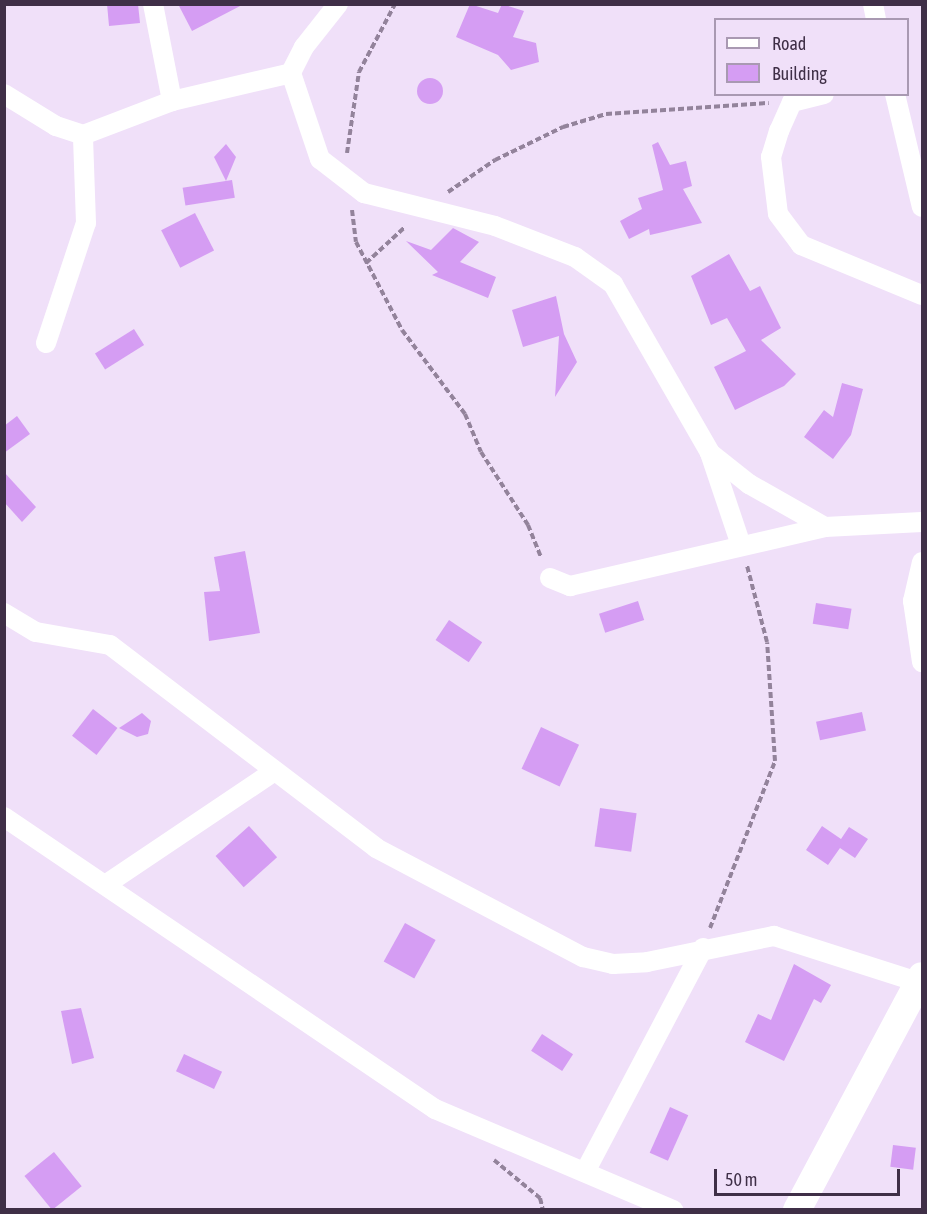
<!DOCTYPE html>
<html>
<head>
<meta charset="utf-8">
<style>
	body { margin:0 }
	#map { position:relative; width:927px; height:1214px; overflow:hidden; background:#f0e0f9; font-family:"Asap Condensed",sans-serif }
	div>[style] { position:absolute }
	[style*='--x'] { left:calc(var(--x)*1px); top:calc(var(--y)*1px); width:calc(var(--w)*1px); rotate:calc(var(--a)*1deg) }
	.building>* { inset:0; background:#d59df3; transform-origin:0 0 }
	.round { border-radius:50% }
	.path>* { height:4px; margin-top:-2px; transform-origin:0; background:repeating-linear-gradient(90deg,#93839b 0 6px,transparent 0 9px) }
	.street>* { height:20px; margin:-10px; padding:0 10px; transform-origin:10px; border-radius:10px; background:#fff }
	.secondary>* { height:28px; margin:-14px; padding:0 14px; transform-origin:14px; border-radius:14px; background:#fff }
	span { translate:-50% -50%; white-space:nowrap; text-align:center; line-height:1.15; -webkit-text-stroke:4.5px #f0e0f9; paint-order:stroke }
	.frame { position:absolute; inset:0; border:6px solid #3f2f47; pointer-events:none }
	.legend { position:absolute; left:714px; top:18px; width:195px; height:78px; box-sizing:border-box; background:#f0e0f9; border:2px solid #a999b2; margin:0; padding:8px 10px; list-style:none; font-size:18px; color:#3f2f47 }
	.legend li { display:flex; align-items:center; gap:12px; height:30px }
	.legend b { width:30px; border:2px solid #a999b2 }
	.scale { position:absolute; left:714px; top:1169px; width:186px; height:27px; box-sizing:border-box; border:3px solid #3f2f47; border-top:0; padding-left:8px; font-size:18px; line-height:21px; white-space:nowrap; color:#3f2f47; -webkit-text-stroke:4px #f0e0f9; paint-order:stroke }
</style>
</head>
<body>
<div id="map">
	<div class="building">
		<i style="clip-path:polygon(107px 4px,138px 4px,140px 23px,109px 26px)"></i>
		<i style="clip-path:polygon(178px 4px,244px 4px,192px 31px)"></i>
		<i style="clip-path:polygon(470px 4px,498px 13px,502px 4px,524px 11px,513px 37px,536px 43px,539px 62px,511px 70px,498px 55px,456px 37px)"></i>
		<i class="round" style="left:417px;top:78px;width:26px;height:26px"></i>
		<i style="clip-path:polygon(658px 142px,670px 165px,686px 161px,692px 186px,683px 189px,702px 223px,650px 235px,649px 229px,629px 239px,620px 221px,642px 209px,638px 198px,663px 190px,652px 145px)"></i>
		<i style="clip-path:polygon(226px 144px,236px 157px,226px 181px,214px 157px)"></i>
		<i style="left:232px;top:180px;width:18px;height:50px;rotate:81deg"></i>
		<i style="left:195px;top:213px;width:42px;height:38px;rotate:63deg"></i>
		<i style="clip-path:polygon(453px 228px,479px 242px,460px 262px,496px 277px,488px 298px,432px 275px,438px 272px,406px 241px,431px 250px)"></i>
		<i style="clip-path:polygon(729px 254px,750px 291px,760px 286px,781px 328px,761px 340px,796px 374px,784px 386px,735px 410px,714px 367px,746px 351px,727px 318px,711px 325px,691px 276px)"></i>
		<i style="clip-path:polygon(556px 296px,564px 334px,577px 362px,555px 397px,559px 336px,523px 347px,512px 310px)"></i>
		<i style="left:134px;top:329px;width:19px;height:46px;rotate:58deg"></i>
		<i style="clip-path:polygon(842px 383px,863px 389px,851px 435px,833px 459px,804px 437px,824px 410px,833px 417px)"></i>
		<i style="clip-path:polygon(17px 416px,30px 434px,4px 453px,4px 426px)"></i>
		<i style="clip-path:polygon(4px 472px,36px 507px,22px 522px,4px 502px)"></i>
		<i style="clip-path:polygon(245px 551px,260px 633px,209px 641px,204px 592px,220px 591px,214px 557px)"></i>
		<i style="left:638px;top:601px;width:20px;height:41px;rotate:72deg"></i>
		<i style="left:816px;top:603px;width:36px;height:21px;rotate:9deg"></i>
		<i style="left:449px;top:620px;width:40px;height:24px;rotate:34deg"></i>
		<i style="left:93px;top:709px;width:31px;height:34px;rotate:38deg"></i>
		<i style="left:862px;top:712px;width:19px;height:47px;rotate:78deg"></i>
		<i style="clip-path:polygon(142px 713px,151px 721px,148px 734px,137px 737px,119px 728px)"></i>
		<i style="left:541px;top:727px;width:42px;height:46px;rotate:25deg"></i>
		<i style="left:600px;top:808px;width:37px;height:39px;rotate:8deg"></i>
		<i style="left:249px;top:826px;width:42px;height:45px;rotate:48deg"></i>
		<i style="clip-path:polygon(822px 826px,841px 839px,849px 827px,868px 839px,855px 858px,840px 848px,828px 865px,806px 850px)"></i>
		<i style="left:405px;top:923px;width:35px;height:44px;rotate:29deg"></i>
		<i style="clip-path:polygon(794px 964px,831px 985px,821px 1003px,814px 999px,784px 1061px,745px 1042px,758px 1014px,771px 1020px)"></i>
		<i style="clip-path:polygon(81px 1008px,94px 1058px,72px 1064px,61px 1011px)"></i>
		<i style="left:542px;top:1034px;width:37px;height:20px;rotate:33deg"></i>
		<i style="left:184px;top:1054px;width:42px;height:19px;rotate:25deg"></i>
		<i style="left:670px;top:1107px;width:20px;height:50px;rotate:24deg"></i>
		<i style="left:893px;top:1145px;width:23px;height:22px;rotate:7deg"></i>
		<i style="left:54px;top:1152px;width:44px;height:38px;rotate:51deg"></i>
	</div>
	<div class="path">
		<i style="--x:347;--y:153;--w:82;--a:-81.6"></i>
		<i style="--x:359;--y:72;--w:77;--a:-62.1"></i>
		<i style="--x:448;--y:192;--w:57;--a:-34.2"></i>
		<i style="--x:495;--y:160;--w:76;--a:-25.9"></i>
		<i style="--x:563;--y:127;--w:45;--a:-16.8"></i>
		<i style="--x:606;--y:114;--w:163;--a:-3.9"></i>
		<i style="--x:352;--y:210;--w:32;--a:83"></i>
		<i style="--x:356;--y:242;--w:99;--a:62.4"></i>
		<i style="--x:402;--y:330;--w:105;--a:53.1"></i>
		<i style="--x:465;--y:414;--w:41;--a:67.2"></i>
		<i style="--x:481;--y:452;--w:87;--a:57.2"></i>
		<i style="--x:528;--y:525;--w:35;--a:68"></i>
		<i style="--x:366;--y:263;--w:53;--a:-42.7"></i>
		<i style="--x:710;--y:928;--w:179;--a:-68.7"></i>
		<i style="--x:775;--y:761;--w:119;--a:-93.8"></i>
		<i style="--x:767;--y:642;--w:79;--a:-104.7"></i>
		<i style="--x:494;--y:1160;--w:60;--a:39.6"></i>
		<i style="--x:540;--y:1198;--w:12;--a:76"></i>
	</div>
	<div class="street">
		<i style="--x:153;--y:4;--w:99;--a:78.9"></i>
		<i style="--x:338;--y:4;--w:55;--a:128.3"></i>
		<i style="--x:304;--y:47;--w:29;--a:117"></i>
		<i style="--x:291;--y:73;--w:91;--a:71.4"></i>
		<i style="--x:320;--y:159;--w:56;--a:37.7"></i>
		<i style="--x:364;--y:193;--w:135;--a:14.1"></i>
		<i style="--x:495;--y:226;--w:86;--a:21.2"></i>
		<i style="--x:575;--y:257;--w:47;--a:35.4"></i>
		<i style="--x:613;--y:284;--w:195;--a:60.1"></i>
		<i style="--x:710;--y:453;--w:94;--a:71.4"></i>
		<i style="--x:873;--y:4;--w:16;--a:79"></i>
		<i style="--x:4;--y:94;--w:61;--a:31.6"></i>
		<i style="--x:56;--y:126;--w:28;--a:18"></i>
		<i style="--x:83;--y:135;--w:95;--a:-20.9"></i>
		<i style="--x:172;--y:101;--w:122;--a:-13.2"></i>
		<i style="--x:824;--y:94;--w:33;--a:166"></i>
		<i style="--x:792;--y:102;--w:32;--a:114"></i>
		<i style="--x:779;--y:131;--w:27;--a:107"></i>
		<i style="--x:771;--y:157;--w:57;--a:83"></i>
		<i style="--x:778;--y:214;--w:39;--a:53"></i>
		<i style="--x:801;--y:245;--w:131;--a:22.5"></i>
		<i style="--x:895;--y:94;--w:116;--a:76.6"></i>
		<i style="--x:46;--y:343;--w:126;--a:-71.6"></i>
		<i style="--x:86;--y:223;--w:88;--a:-92"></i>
		<i style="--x:710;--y:453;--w:50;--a:38.5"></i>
		<i style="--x:749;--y:484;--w:87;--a:29.5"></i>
		<i style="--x:922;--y:562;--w:40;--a:103"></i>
		<i style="--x:913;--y:601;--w:62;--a:81.6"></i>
		<i style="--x:550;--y:578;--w:22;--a:22"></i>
		<i style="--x:570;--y:586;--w:262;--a:-13"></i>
		<i style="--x:825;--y:527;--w:97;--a:-3"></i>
		<i style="--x:4;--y:613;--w:37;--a:31"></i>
		<i style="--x:36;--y:632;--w:75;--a:10"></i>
		<i style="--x:110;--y:645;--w:335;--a:37.3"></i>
		<i style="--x:376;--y:848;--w:234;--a:27.8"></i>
		<i style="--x:583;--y:957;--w:31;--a:13"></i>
		<i style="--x:613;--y:964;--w:34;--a:-3"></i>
		<i style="--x:647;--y:962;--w:130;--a:-11.6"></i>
		<i style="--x:774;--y:936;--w:151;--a:17.7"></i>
		<i style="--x:918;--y:982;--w:6;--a:-45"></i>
		<i style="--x:4;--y:817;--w:521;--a:34.12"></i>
		<i style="--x:435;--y:1109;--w:259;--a:23"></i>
		<i style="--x:108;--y:883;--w:199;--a:-33.9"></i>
		<i style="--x:586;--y:1170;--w:251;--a:-62.2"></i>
	</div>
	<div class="secondary">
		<i style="--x:797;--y:1210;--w:265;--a:-61.9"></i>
	</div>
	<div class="frame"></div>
	<ul class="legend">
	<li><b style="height:8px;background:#fff"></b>Road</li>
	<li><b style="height:16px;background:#d59df3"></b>Building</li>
	</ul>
	<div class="scale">50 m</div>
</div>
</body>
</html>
